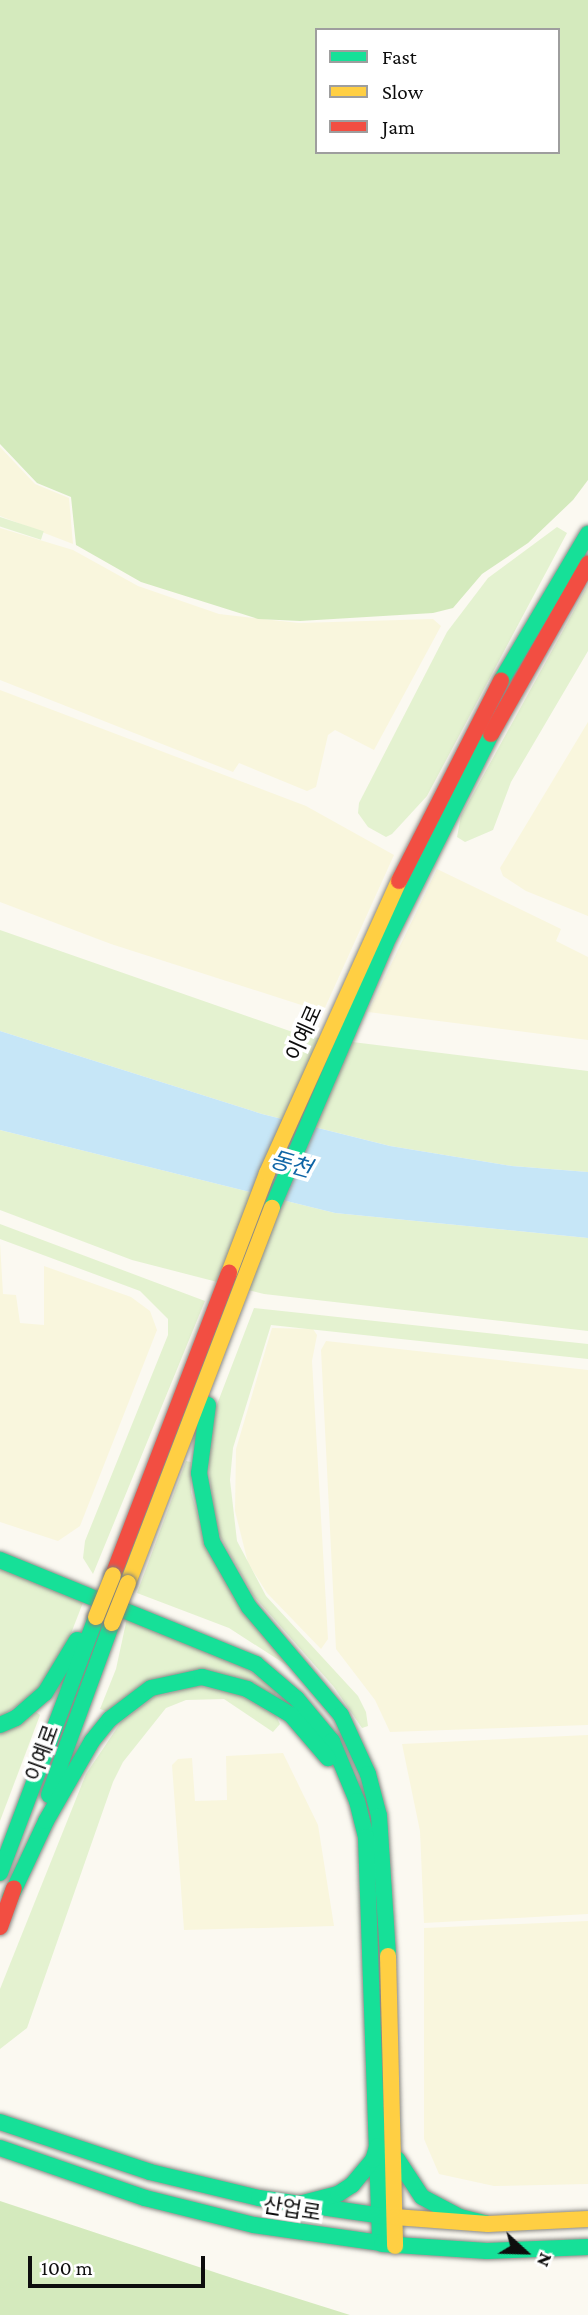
<!DOCTYPE html>
<html>
<head>
<meta charset="utf-8">
<style>
	body { margin:0 }
	#map { position:relative; width:588px; height:2315px; overflow:hidden; background:#fbf9f1; font-family:"Crimson Pro","Noto Sans KR",serif }
	div>[style] { position:absolute }
	[style*='--x'] { left:calc(var(--x)*1px); top:calc(var(--y)*1px); width:calc(var(--w)*1px); rotate:calc(var(--a)*1deg) }
	.farmland>* { inset:0; background:#f9f6dd }
	.green>* { inset:0; background:#e4f2d0; transform-origin:0 0 }
	.forest>* { inset:0; background:#d4eabd }
	.water>* { inset:0; background:#c6e6f7 }
	.roads { filter:drop-shadow(0 0 2px #8b8a86) drop-shadow(0 0 2px #8b8a86) }
	.fast>* { height:16px; margin:-8px; padding:0 8px; transform-origin:8px; border-radius:8px; background:#16e098 }
	.slow>* { height:16px; margin:-8px; padding:0 8px; transform-origin:8px; border-radius:8px; background:#ffcf43 }
	.jam>* { height:16px; margin:-8px; padding:0 8px; transform-origin:8px; border-radius:8px; background:#f24e42 }
	.bridges { filter:drop-shadow(0 0 2px #81817d) drop-shadow(0 0 2px #81817d) }
	.slow-bridge>* { height:16px; margin:-8px; padding:0 8px; transform-origin:8px; border-radius:8px; background:#ffcf43 }
	span { translate:-50% -50%; white-space:nowrap; text-align:center; line-height:1.15; -webkit-text-stroke:7px #fff; paint-order:stroke }
	.street-label { font-size:21px; color:#0d0d0d }
	.water-label { font-size:23px; color:#0f65a6; font-style:italic }
	.legend { position:absolute; left:315px; top:28px; width:245px; height:126px; box-sizing:border-box; background:#fff; border:2px solid #9e9e9e; margin:0; padding:9px 12px; list-style:none; font-size:21px; color:#0d0d0d }
	.legend li { display:flex; align-items:center; gap:14px; height:35px }
	.legend b { width:35px; border:2px solid #9e9e9e }
	.north { position:absolute; left:490px; top:2217px; width:70px; height:70px; -webkit-text-stroke:5px #fff; paint-order:stroke; rotate:112deg; font-size:19px; font-weight:700; line-height:28px; text-align:center; color:#0d0d0d }
	.north::after { content:''; display:block; margin:auto; width:24px; height:32px; background:#0d0d0d; clip-path:polygon(50% 0,100% 100%,50% 72%,0 100%) }
	.scale { position:absolute; left:28px; top:2256px; width:177px; height:32px; box-sizing:border-box; border:4px solid #0d0d0d; border-top:0; padding-left:9px; font-size:21px; line-height:24px; white-space:nowrap; color:#0d0d0d; -webkit-text-stroke:5px #fff; paint-order:stroke }
</style>
</head>
<body>
<div id="map">
	<div class="farmland">
		<i style="clip-path:polygon(0 447px,35px 484px,69px 498px,73px 544px,0 516px)"></i>
		<i style="clip-path:polygon(0 528px,73px 550px,138px 586px,219px 614px,299px 623px,433px 619px,441px 626px,374px 750px,335px 730px,328px 735px,316px 787px,307px 791px,239px 763px,233px 772px,0 680px)"></i>
		<i style="clip-path:polygon(0 690px,306px 806px,394px 855px,323px 1012px,111px 944px,0 902px)"></i>
		<i style="clip-path:polygon(588px 722px,588px 916px,526px 891px,503px 876px,500px 868px)"></i>
		<i style="clip-path:polygon(437px 869px,561px 929px,556px 941px,588px 957px,588px 1040px,368px 1012px)"></i>
		<i style="clip-path:polygon(0 1243px,3px 1294px,16px 1295px,20px 1323px,44px 1325px,44px 1266px,131px 1297px,150px 1311px,157px 1330px,80px 1526px,58px 1541px,0 1522px)"></i>
		<i style="clip-path:polygon(272px 1328px,313px 1329px,317px 1335px,312px 1361px,328px 1639px,321px 1649px,267px 1593px,248px 1563px,235px 1511px,236px 1449px)"></i>
		<i style="clip-path:polygon(326px 1341px,588px 1370px,588px 1725px,390px 1732px,375px 1700px,336px 1649px,321px 1350px)"></i>
		<i style="clip-path:polygon(588px 1735px,588px 1914px,424px 1923px,420px 1831px,402px 1744px)"></i>
		<i style="clip-path:polygon(283px 1753px,318px 1825px,334px 1926px,184px 1930px,172px 1765px,178px 1759px,192px 1758px,195px 1801px,227px 1800px,226px 1756px)"></i>
		<i style="clip-path:polygon(588px 1921px,588px 2184px,494px 2186px,439px 2174px,424px 2139px,424px 1928px)"></i>
	</div>
	<div class="green">
		<i style="left:0;top:517px;width:46px;height:9px;rotate:18deg"></i>
		<i style="clip-path:polygon(557px 527px,567px 533px,427px 796px,392px 834px,386px 837px,368px 827px,358px 813px,359px 803px,447px 632px,488px 578px)"></i>
		<i style="clip-path:polygon(588px 585px,588px 651px,511px 782px,493px 830px,465px 842px,457px 837px,461px 816px)"></i>
		<i style="clip-path:polygon(0 930px,304px 1036px,588px 1071px,588px 1172px,512px 1166px,390px 1146px,262px 1114px,0 1031px)"></i>
		<i style="clip-path:polygon(0 1130px,335px 1213px,588px 1238px,588px 1331px,264px 1294px,132px 1260px,0 1210px)"></i>
		<i style="clip-path:polygon(0 1224px,205px 1301px,93px 1574px,83px 1558px,85px 1541px,168px 1335px,168px 1319px,140px 1291px,0 1239px)"></i>
		<i style="clip-path:polygon(254px 1308px,588px 1344px,588px 1359px,271px 1325px,233px 1448px,230px 1480px,237px 1541px,266px 1596px,358px 1696px,366px 1712px,368px 1726px,362px 1728px,334px 1687px,253px 1595px,215px 1527px,208px 1459px,216px 1407px)"></i>
		<i style="clip-path:polygon(186px 1461px,191px 1462px,191px 1492px,209px 1553px,288px 1666px,229px 1628px,137px 1593px)"></i>
		<i style="clip-path:polygon(0 1567px,84px 1600px,70px 1636px,36px 1693px,0 1717px)"></i>
		<i style="clip-path:polygon(127px 1618px,230px 1658px,279px 1690px,273px 1697px,222px 1674px,109px 1712px,100px 1709px,116px 1669px)"></i>
		<i style="clip-path:polygon(197px 1686px,237px 1693px,276px 1716px,280px 1724px,273px 1732px,224px 1699px,186px 1700px,166px 1708px,123px 1762px,113px 1782px,27px 2028px,0 2049px,0 1989px,86px 1774px,121px 1722px,154px 1697px)"></i>
		<i style="clip-path:polygon(36px 1712px,40px 1715px,0 1821px,0 1733px)"></i>
	</div>
	<div class="forest">
		<i style="clip-path:polygon(evenodd,0 0,588px 0,588px 480px,573px 500px,528px 543px,482px 574px,453px 608px,433px 613px,300px 621px,258px 619px,141px 582px,76px 545px,71px 497px,37px 483px,0 444px,0 0,317px 30px,558px 30px,558px 152px,317px 152px,317px 30px)"></i>
		<i style="clip-path:polygon(0 2201px,223px 2275px,350px 2315px,0 2315px)"></i>
	</div>
	<div class="water">
		<i style="clip-path:polygon(0 1031px,262px 1114px,390px 1146px,512px 1166px,588px 1172px,588px 1238px,335px 1213px,0 1130px)"></i>
	</div>
	<div class="roads">
		<div class="fast">
			<i style="--x:501;--y:681;--w:171;--a:-59.4"></i>
			<i style="--x:272;--y:1208;--w:286;--a:-66.7"></i>
			<i style="--x:385;--y:945;--w:236;--a:-63.3"></i>
			<i style="--x:208;--y:1405;--w:69;--a:97.5"></i>
			<i style="--x:199;--y:1473;--w:70;--a:79.3"></i>
			<i style="--x:212;--y:1542;--w:75;--a:60.4"></i>
			<i style="--x:249;--y:1607;--w:142;--a:49.6"></i>
			<i style="--x:341;--y:1715;--w:65;--a:65.4"></i>
			<i style="--x:368;--y:1774;--w:43;--a:75.3"></i>
			<i style="--x:379;--y:1816;--w:140;--a:86.3"></i>
			<i style="--x:0;--y:1560;--w:276;--a:22.1"></i>
			<i style="--x:256;--y:1664;--w:54;--a:40.5"></i>
			<i style="--x:297;--y:1699;--w:55;--a:50.2"></i>
			<i style="--x:332;--y:1741;--w:65;--a:67.4"></i>
			<i style="--x:357;--y:1801;--w:37;--a:76"></i>
			<i style="--x:366;--y:1837;--w:406;--a:88"></i>
			<i style="--x:0;--y:1725;--w:17;--a:-24"></i>
			<i style="--x:16;--y:1718;--w:38;--a:-41"></i>
			<i style="--x:45;--y:1693;--w:62;--a:-58.9"></i>
			<i style="--x:49;--y:1795;--w:183;--a:-69.9"></i>
			<i style="--x:0;--y:1873;--w:273;--a:-69.4"></i>
			<i style="--x:10;--y:1898;--w:85;--a:-64.9"></i>
			<i style="--x:46;--y:1821;--w:92;--a:-60.1"></i>
			<i style="--x:92;--y:1741;--w:28;--a:-51"></i>
			<i style="--x:110;--y:1719;--w:51;--a:-37.1"></i>
			<i style="--x:151;--y:1688;--w:52;--a:-12.2"></i>
			<i style="--x:202;--y:1677;--w:47;--a:14.9"></i>
			<i style="--x:247;--y:1689;--w:51;--a:30.6"></i>
			<i style="--x:291;--y:1715;--w:57;--a:49.3"></i>
			<i style="--x:0;--y:2122;--w:158;--a:18.4"></i>
			<i style="--x:150;--y:2172;--w:112;--a:13.4"></i>
			<i style="--x:259;--y:2198;--w:131;--a:8.3"></i>
			<i style="--x:0;--y:2148;--w:153;--a:19"></i>
			<i style="--x:145;--y:2198;--w:112;--a:13.9"></i>
			<i style="--x:254;--y:2225;--w:127;--a:8.1"></i>
			<i style="--x:397;--y:2159;--w:45;--a:56.7"></i>
			<i style="--x:422;--y:2197;--w:43;--a:27.8"></i>
			<i style="--x:460;--y:2217;--w:29;--a:14"></i>
			<i style="--x:299;--y:2204;--w:40;--a:-14.4"></i>
			<i style="--x:338;--y:2194;--w:17;--a:-33"></i>
			<i style="--x:352;--y:2185;--w:33;--a:-50"></i>
			<i style="--x:373;--y:2160;--w:14;--a:-73"></i>
			<i style="--x:382;--y:2244;--w:105;--a:3.8"></i>
			<i style="--x:487;--y:2251;--w:101;--a:-2.3"></i>
		</div>
		<div class="slow">
			<i style="--x:229;--y:1273;--w:107;--a:-69.2"></i>
			<i style="--x:267;--y:1173;--w:320;--a:-65.7"></i>
			<i style="--x:128;--y:1583;--w:402;--a:-69"></i>
			<i style="--x:388;--y:1956;--w:290;--a:88.6"></i>
			<i style="--x:395;--y:2217;--w:93;--a:4.3"></i>
			<i style="--x:488;--y:2224;--w:100;--a:-2.9"></i>
		</div>
		<div class="jam">
			<i style="--x:491;--y:734;--w:196;--a:-60.3"></i>
			<i style="--x:399;--y:881;--w:225;--a:-63"></i>
			<i style="--x:113;--y:1575;--w:324;--a:-69"></i>
			<i style="--x:0;--y:1927;--w:41;--a:-70.3"></i>
		</div>
	</div>
	<div class="bridges">
		<div class="slow-bridge">
			<i style="--x:96;--y:1617;--w:45;--a:-68"></i>
			<i style="--x:112;--y:1623;--w:43;--a:-68.2"></i>
		</div>
	</div>
	<div class="street-label">
		<span style="left:304px;top:1033px;rotate:-66deg">이예로</span>
		<span style="left:42px;top:1753px;rotate:-70deg">이예로</span>
		<span style="left:292px;top:2209px;rotate:9deg">산업로</span>
	</div>
	<div class="water-label">
		<span style="left:291px;top:1164px;rotate:16deg">동천</span>
	</div>
	<ul class="legend">
	<li><b style="height:9px;background:#16e098"></b>Fast</li>
	<li><b style="height:9px;background:#ffcf43"></b>Slow</li>
	<li><b style="height:9px;background:#f24e42"></b>Jam</li>
	</ul>
	<div class="north">N</div>
	<div class="scale">100 m</div>
</div>
</body>
</html>
